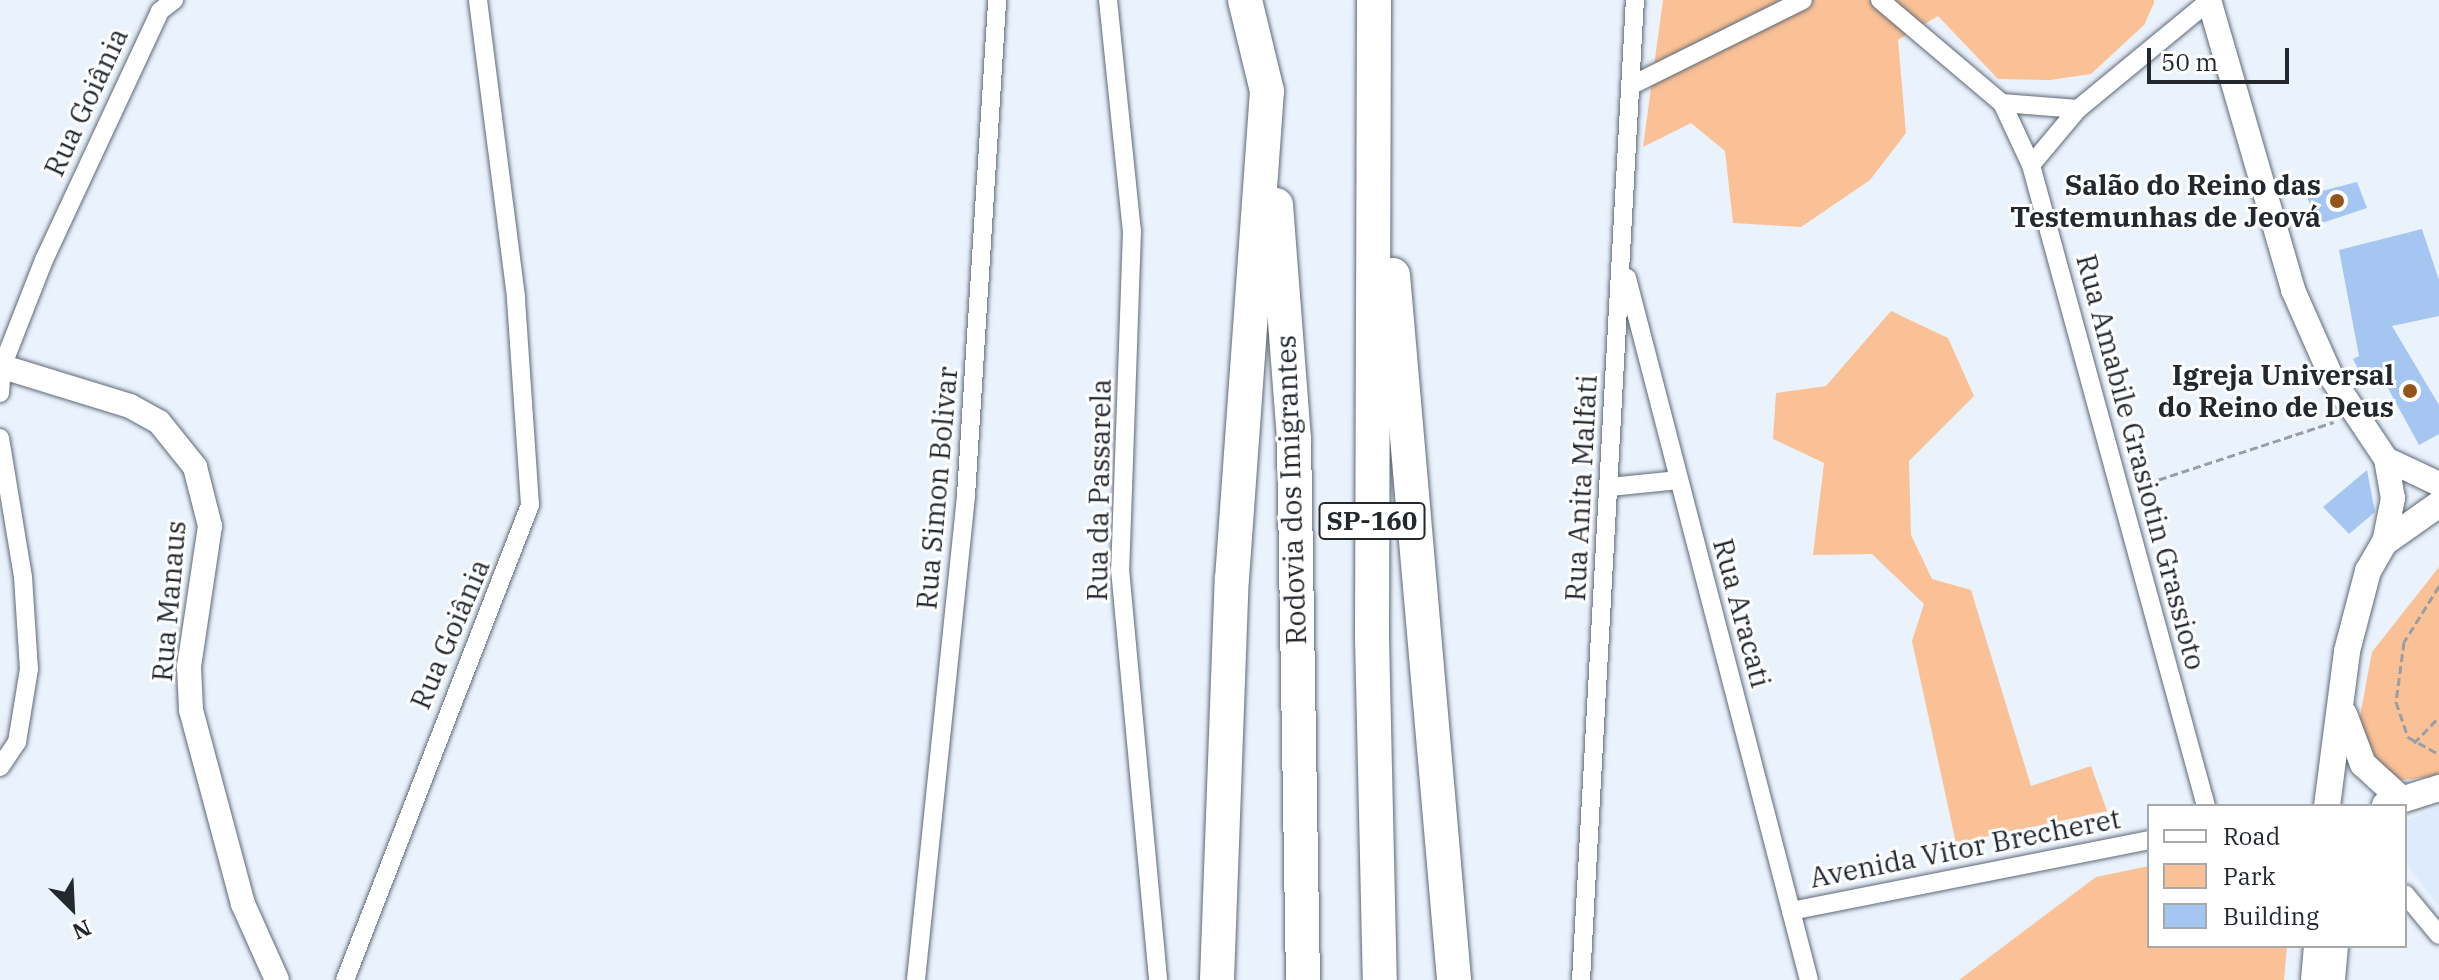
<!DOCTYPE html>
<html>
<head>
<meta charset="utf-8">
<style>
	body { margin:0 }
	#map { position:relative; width:2439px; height:980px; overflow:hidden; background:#eaf2fc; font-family:"IBM Plex Serif",serif }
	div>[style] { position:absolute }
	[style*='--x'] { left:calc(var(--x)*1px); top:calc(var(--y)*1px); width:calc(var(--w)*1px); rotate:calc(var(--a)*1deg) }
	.built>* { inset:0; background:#ddebfd }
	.green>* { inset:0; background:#f9c195 }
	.building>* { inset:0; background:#a4c6f0 }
	.path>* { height:3px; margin-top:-1.5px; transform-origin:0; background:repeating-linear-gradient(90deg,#979ea6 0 8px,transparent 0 12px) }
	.roads { filter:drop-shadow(0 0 2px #5e6976) drop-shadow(0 0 2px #5e6976) }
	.minor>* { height:18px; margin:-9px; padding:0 9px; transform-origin:9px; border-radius:9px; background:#fff }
	.tertiary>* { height:24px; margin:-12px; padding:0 12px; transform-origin:12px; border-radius:12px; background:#fff }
	.secondary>* { height:26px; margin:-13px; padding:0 13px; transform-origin:13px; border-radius:13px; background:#fff }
	.motorway>* { height:34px; margin:-17px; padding:0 17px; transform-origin:17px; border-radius:17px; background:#fff }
	.dots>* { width:22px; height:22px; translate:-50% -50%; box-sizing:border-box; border:4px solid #fff; border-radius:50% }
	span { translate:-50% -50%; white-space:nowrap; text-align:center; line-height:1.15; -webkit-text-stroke:6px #fff; paint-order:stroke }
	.shield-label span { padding:2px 6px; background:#fff; border:2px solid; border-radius:6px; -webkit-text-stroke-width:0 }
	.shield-label { font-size:26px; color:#23282e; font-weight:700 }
	.street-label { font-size:28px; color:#23282e }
	.poi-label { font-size:28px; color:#23282e; font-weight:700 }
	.right { translate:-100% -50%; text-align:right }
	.legend { position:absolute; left:2147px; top:804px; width:260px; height:144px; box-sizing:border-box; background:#fff; border:2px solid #a7a9ab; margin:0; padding:10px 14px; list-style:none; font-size:24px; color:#23282e }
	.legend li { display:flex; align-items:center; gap:16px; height:40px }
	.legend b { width:40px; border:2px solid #a7a9ab }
	.north { position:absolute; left:32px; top:868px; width:80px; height:80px; -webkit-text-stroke:6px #fff; paint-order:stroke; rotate:156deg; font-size:22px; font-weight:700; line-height:32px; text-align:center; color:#23282e }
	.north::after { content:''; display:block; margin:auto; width:28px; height:36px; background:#23282e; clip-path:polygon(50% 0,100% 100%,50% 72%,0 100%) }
	.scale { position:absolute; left:2147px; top:48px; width:142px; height:36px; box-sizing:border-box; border:4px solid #23282e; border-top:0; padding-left:10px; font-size:24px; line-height:28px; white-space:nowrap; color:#23282e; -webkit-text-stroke:6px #fff; paint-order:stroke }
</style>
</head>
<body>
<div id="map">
	<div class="built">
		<i style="clip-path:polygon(2439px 807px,2439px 906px,2405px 863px,2405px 821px)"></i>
	</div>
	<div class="green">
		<i style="clip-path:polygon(1663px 0,2154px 0,2154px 3px,2144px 25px,2091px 74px,2050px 80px,1998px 79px,1938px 16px,1898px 40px,1906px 133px,1870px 180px,1801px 227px,1733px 223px,1725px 151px,1691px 123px,1643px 147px)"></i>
		<i style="clip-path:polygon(1891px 311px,1948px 338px,1974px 396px,1909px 461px,1911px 535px,1932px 579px,1971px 590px,2031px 786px,2091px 766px,2107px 811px,1956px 843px,1912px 641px,1924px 604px,1872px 554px,1813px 555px,1824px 463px,1773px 439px,1776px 393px,1826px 386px)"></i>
		<i style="clip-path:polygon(2439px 567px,2439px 776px,2394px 781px,2378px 775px,2358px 727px,2372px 652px)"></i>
		<i style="clip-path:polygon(2149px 866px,2149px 946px,2287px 946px,2284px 980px,1959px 980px,2096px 877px)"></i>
	</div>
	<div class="building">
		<i style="clip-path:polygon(2357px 182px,2367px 208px,2319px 224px,2306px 195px)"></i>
		<i style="clip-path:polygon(2422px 229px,2439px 280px,2439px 316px,2392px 326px,2439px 405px,2439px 434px,2419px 445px,2378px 370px,2362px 376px,2353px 359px,2359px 356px,2339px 250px)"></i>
		<i style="clip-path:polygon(2367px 470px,2375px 512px,2349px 534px,2323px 507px)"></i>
	</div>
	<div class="path">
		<i style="--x:2136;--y:487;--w:208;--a:-18.2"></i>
		<i style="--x:2439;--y:586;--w:66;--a:122"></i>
		<i style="--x:2404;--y:642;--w:61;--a:97.6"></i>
		<i style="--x:2396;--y:702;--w:37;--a:71"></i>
		<i style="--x:2408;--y:737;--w:35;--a:29"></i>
		<i style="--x:2414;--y:743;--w:36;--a:-46"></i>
	</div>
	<div class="roads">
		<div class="minor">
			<i style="--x:1108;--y:0;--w:232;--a:84.1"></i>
			<i style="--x:1132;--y:231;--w:338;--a:92"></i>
			<i style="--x:1120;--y:569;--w:413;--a:84.7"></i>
			<i style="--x:1880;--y:0;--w:160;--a:40.2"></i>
			<i style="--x:2002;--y:103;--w:68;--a:64.9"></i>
			<i style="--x:2031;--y:165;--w:664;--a:74.73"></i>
			<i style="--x:1630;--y:86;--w:193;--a:-26.4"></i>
			<i style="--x:2002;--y:103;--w:76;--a:4.5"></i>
			<i style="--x:2031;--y:165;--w:73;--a:-50"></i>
			<i style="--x:2078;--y:109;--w:171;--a:-39.5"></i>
			<i style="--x:1627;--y:278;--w:725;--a:75.47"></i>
			<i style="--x:0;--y:393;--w:26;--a:-86"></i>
			<i style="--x:2;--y:367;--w:115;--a:-68.6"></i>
			<i style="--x:44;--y:260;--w:275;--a:-65"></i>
			<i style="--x:160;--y:11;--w:18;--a:-38"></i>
			<i style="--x:0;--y:438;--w:141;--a:80.6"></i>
			<i style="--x:23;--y:577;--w:92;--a:86.3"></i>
			<i style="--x:29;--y:669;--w:74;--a:99.3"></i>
			<i style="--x:17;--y:742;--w:30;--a:124"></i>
			<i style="--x:1610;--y:487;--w:69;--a:-5.8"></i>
			<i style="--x:2405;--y:894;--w:53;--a:50.3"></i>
			<i style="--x:1791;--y:911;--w:365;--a:-11.2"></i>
			<i style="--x:345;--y:980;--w:510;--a:-68.72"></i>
			<i style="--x:530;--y:505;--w:208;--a:-93.9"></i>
			<i style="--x:516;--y:297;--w:299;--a:-97.3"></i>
			<i style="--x:916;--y:980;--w:487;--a:-84.1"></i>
			<i style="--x:966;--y:496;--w:497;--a:-86.4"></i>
			<i style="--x:1581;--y:980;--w:981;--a:-86.85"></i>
		</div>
		<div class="tertiary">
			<i style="--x:2209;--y:0;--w:302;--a:73.8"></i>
			<i style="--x:2293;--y:290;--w:96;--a:66.1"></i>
			<i style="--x:2332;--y:378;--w:97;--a:56.3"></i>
			<i style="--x:2386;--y:459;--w:40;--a:80"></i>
			<i style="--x:2393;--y:498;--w:46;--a:101.3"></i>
			<i style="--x:0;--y:366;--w:136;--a:17.1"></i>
			<i style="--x:130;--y:406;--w:33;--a:29"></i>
			<i style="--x:159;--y:422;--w:58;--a:51.3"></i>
			<i style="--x:195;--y:467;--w:61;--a:75.7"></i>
			<i style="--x:210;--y:526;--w:143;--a:98.5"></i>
			<i style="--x:189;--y:667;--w:43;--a:87.3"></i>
			<i style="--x:191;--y:710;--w:201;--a:75"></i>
			<i style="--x:243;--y:904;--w:83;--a:65.9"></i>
			<i style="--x:2386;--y:459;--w:59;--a:25.3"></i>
		</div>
		<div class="secondary">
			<i style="--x:2344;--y:714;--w:53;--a:69.2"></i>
			<i style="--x:2363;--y:764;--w:49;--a:42.5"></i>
			<i style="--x:2385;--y:805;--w:57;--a:-17.5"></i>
			<i style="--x:2327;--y:806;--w:156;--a:-82.6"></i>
			<i style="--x:2347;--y:651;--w:83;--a:-75.3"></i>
			<i style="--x:2368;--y:571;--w:32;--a:-60"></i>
			<i style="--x:2384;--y:543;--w:67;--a:-35.3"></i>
			<i style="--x:2314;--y:980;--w:34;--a:-85"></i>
			<i style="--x:2332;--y:980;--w:34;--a:-85"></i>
		</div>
		<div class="motorway">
			<i style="--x:1374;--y:0;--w:637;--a:90.18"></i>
			<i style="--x:1372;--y:637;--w:343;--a:88.7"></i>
			<i style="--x:1276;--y:205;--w:235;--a:85.6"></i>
			<i style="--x:1294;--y:439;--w:541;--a:89.05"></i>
			<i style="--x:1393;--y:275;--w:708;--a:85.05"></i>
			<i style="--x:1217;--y:980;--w:401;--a:-87.9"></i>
			<i style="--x:1232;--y:579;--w:489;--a:-85.9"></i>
			<i style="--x:1267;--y:91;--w:94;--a:-103.6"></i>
		</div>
	</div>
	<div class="dots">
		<i style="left:2337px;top:201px;background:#93551b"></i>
		<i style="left:2410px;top:391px;background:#93551b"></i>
	</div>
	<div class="shield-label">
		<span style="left:1372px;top:521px">SP-160</span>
	</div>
	<div class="street-label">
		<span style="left:86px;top:102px;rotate:-65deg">Rua Goiânia</span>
		<span style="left:2141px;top:462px;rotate:75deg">Rua Amabile Grasiotin Grassioto</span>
		<span style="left:937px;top:488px;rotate:-85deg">Rua Simon Bolivar</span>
		<span style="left:1581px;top:488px;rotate:-87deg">Rua Anita Malfati</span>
		<span style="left:1099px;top:490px;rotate:-89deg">Rua da Passarela</span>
		<span style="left:1291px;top:490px;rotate:-92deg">Rodovia dos Imigrantes</span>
		<span style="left:169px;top:601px;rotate:-85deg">Rua Manaus</span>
		<span style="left:1742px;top:613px;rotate:75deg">Rua Aracati</span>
		<span style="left:450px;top:634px;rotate:-67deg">Rua Goiânia</span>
		<span style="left:1965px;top:848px;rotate:-11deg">Avenida Vitor Brecheret</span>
	</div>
	<div class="poi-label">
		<span class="right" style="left:2321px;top:201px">Salão do Reino das<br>Testemunhas de Jeová</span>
		<span class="right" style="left:2394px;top:391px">Igreja Universal<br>do Reino de Deus</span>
	</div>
	<ul class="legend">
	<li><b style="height:10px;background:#fff"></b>Road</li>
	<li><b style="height:22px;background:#f9c195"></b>Park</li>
	<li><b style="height:22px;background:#a4c6f0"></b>Building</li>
	</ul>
	<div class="north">N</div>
	<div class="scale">50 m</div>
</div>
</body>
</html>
